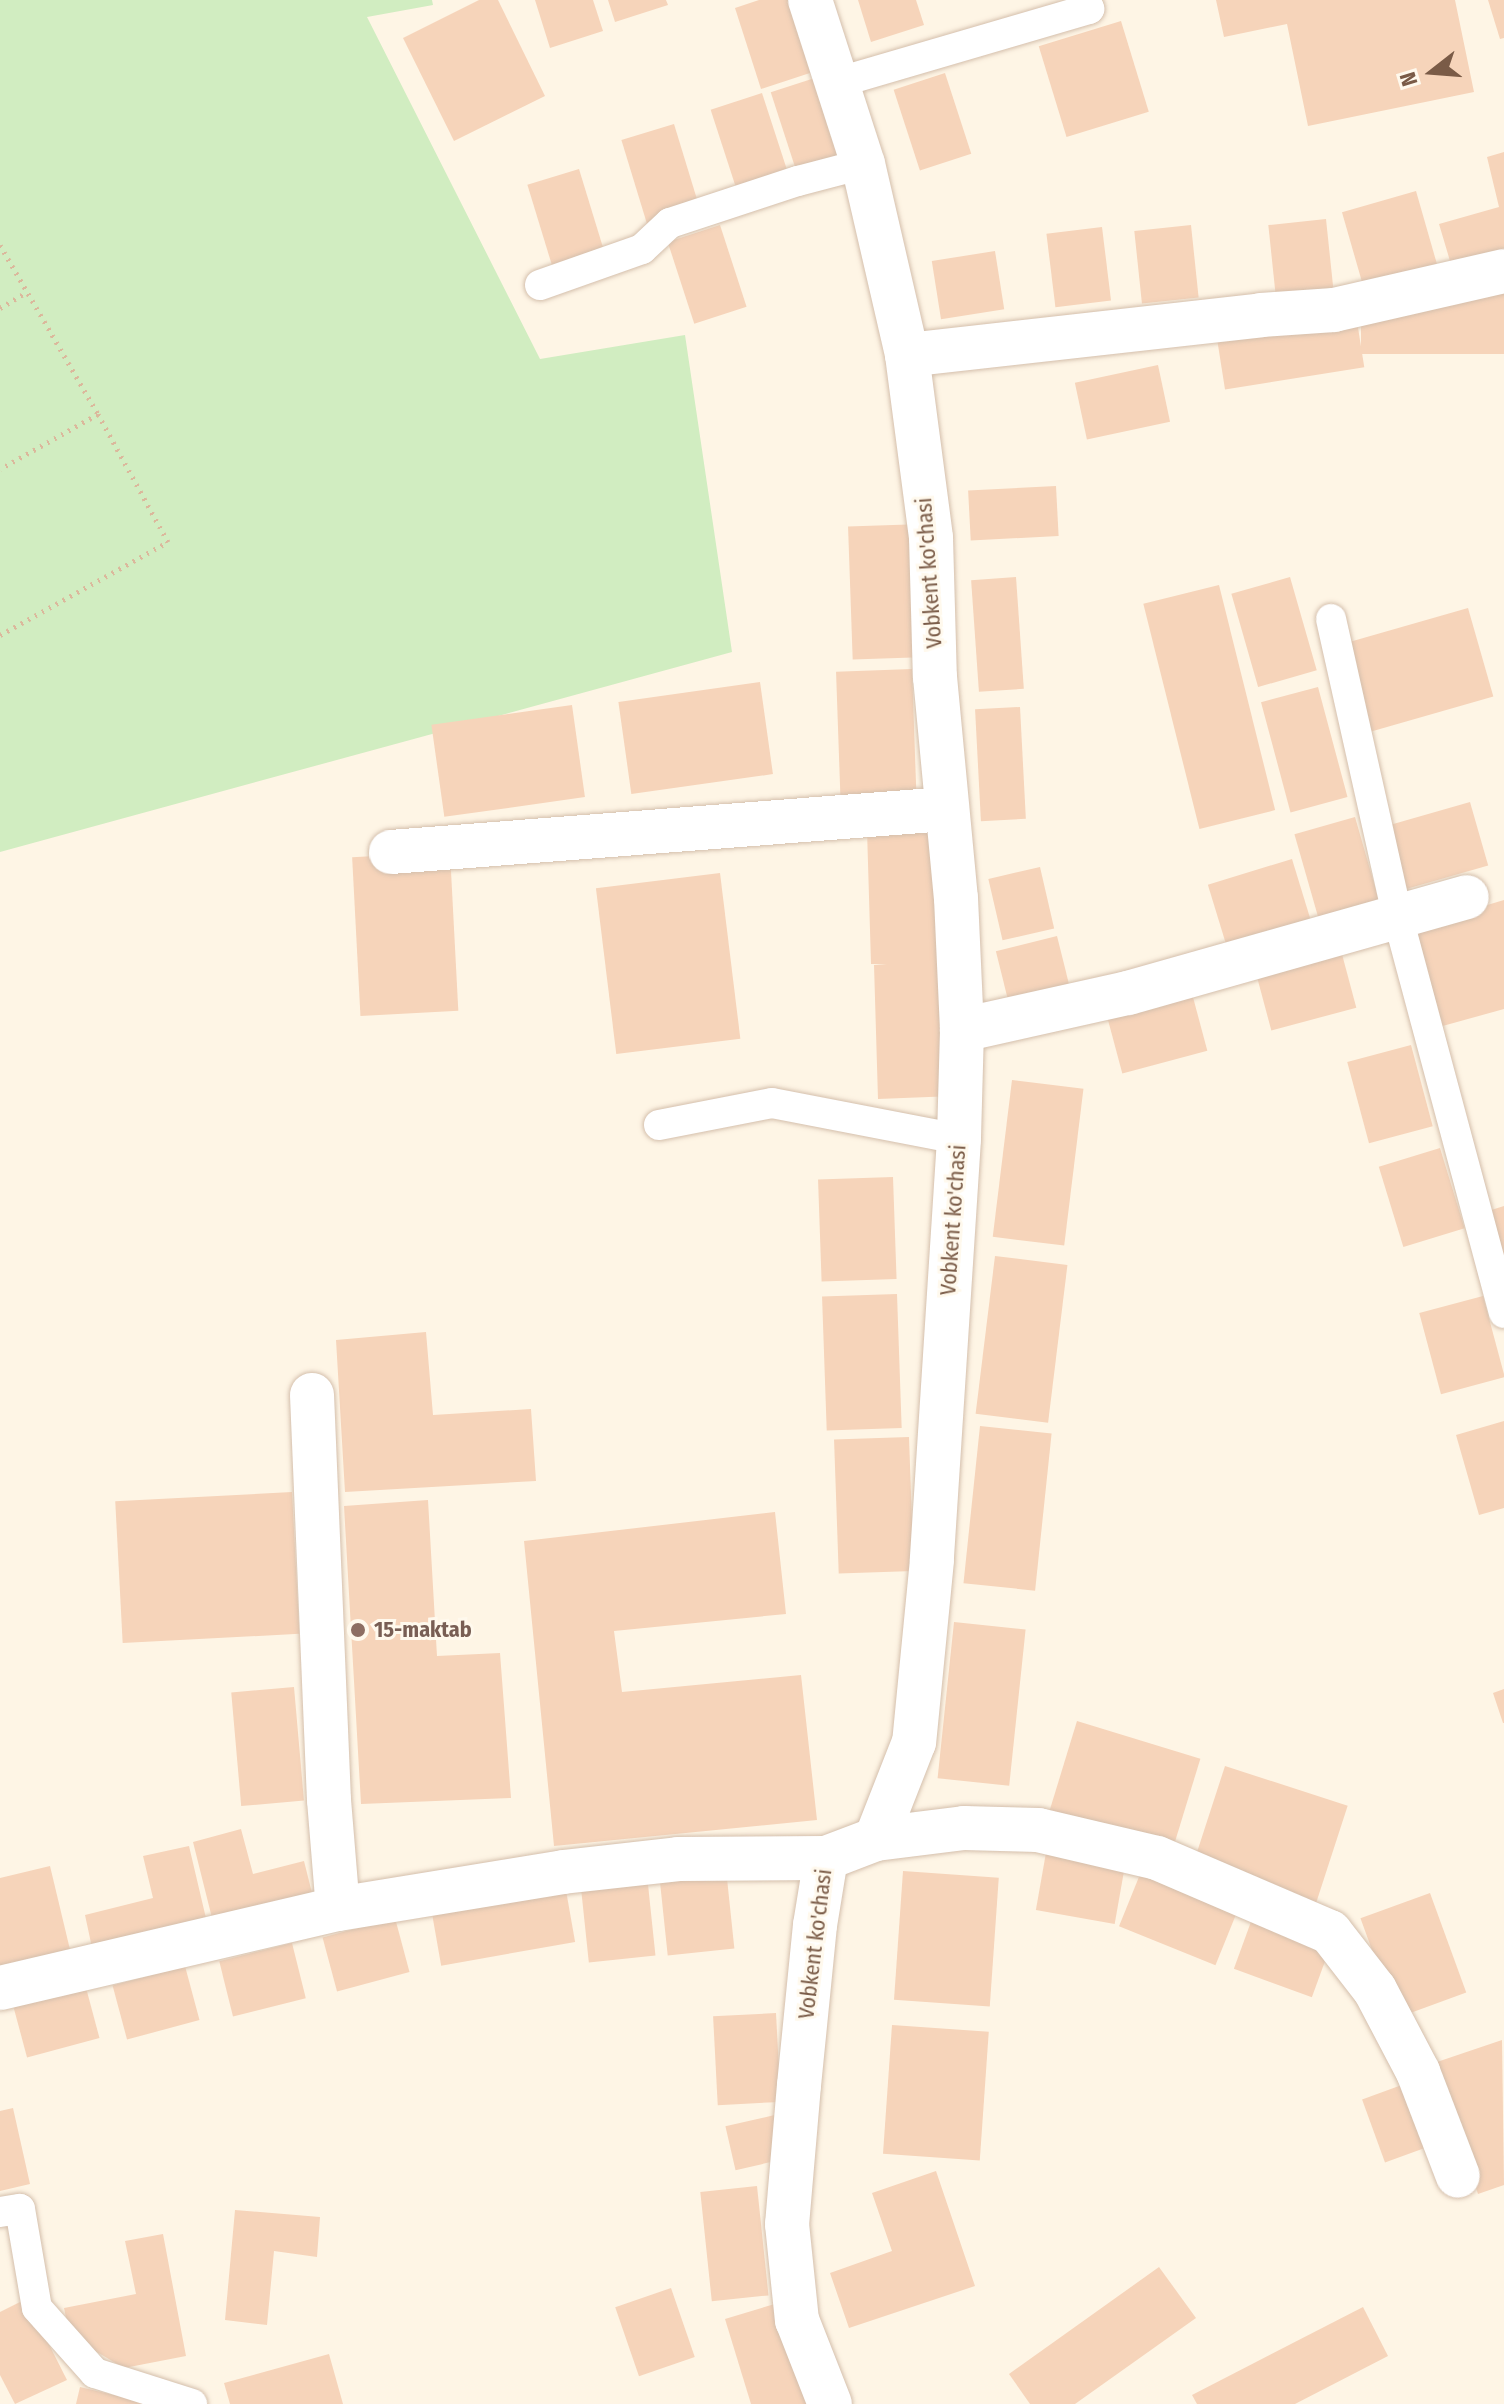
<!DOCTYPE html>
<html>
<head>
<meta charset="utf-8">
<style>
	body { margin:0 }
	#map { position:relative; width:1504px; height:2404px; overflow:hidden; background:#fef5e5; font-family:"Fira Sans Condensed",sans-serif }
	div>[style] { position:absolute }
	[style*='--x'] { left:calc(var(--x)*1px); top:calc(var(--y)*1px); width:calc(var(--w)*1px); rotate:calc(var(--a)*1deg) }
	.green>* { inset:0; background:#d1edc1 }
	.building>* { inset:0; background:#f6d4ba; transform-origin:0 0 }
	.path>* { height:5px; margin-top:-2.5px; transform-origin:0; background:repeating-linear-gradient(90deg,#dbb89c 0 2px,transparent 0 8px) }
	.roads { filter:drop-shadow(0 0 2px #d4bfac) drop-shadow(0 0 2px #d4bfac) }
	.service>* { height:30px; margin:-15px; padding:0 15px; transform-origin:15px; border-radius:15px; background:#fff }
	.minor>* { height:44px; margin:-22px; padding:0 22px; transform-origin:22px; border-radius:22px; background:#fff }
	.dots>* { width:22px; height:22px; translate:-50% -50%; box-sizing:border-box; border:4px solid #fff9ed; border-radius:50% }
	span { translate:-50% -50%; white-space:nowrap; text-align:center; line-height:1.15; -webkit-text-stroke:6px #fff9ed; paint-order:stroke }
	.street-label { font-size:22px; color:#7a5b47 }
	.education-label { font-size:22px; color:#785e54; font-weight:700 }
	.left { translate:0 -50%; text-align:left }
	.north { position:absolute; left:1392px; top:32px; width:80px; height:80px; -webkit-text-stroke:6px #fff9ed; paint-order:stroke; rotate:253deg; font-size:22px; font-weight:700; line-height:32px; text-align:center; color:#7a5b47 }
	.north::after { content:''; display:block; margin:auto; width:28px; height:36px; background:#7a5b47; clip-path:polygon(50% 0,100% 100%,50% 72%,0 100%) }
</style>
</head>
<body>
<div id="map">
	<div class="green">
		<i style="clip-path:polygon(0 0,432px 0,433px 5px,367px 17px,540px 359px,685px 335px,732px 652px,0 852px)"></i>
	</div>
	<div class="building">
		<i style="clip-path:polygon(479px 0,498px 0,545px 96px,454px 141px,403px 38px)"></i>
		<i style="clip-path:polygon(535px 0,593px 0,603px 31px,550px 48px)"></i>
		<i style="clip-path:polygon(608px 0,666px 0,668px 5px,615px 22px)"></i>
		<i style="clip-path:polygon(759px 0,791px 0,813px 72px,761px 89px,735px 8px)"></i>
		<i style="clip-path:polygon(858px 0,916px 0,924px 25px,871px 42px)"></i>
		<i style="clip-path:polygon(1216px 0,1455px 0,1474px 92px,1308px 126px,1287px 24px,1224px 37px)"></i>
		<i style="clip-path:polygon(1488px 0,1504px 0,1504px 38px,1500px 39px)"></i>
		<i style="left:1121px;top:21px;width:95px;height:86px;rotate:73deg"></i>
		<i style="left:945px;top:73px;width:85px;height:54px;rotate:72deg"></i>
		<i style="left:824px;top:75px;width:86px;height:56px;rotate:72deg"></i>
		<i style="left:762px;top:93px;width:85px;height:54px;rotate:72deg"></i>
		<i style="left:674px;top:124px;width:87px;height:55px;rotate:73deg"></i>
		<i style="clip-path:polygon(1504px 152px,1504px 256px,1453px 271px,1439px 224px,1499px 207px,1487px 157px)"></i>
		<i style="left:579px;top:169px;width:85px;height:54px;rotate:73deg"></i>
		<i style="left:1416px;top:191px;width:81px;height:77px;rotate:74deg"></i>
		<i style="left:1326px;top:219px;width:73px;height:58px;rotate:84deg"></i>
		<i style="left:720px;top:225px;width:86px;height:55px;rotate:72deg"></i>
		<i style="left:1191px;top:225px;width:73px;height:57px;rotate:84deg"></i>
		<i style="left:1102px;top:227px;width:74px;height:56px;rotate:83deg"></i>
		<i style="left:995px;top:251px;width:59px;height:64px;rotate:81deg"></i>
		<i style="left:1504px;top:281px;width:73px;height:143px;rotate:90deg"></i>
		<i style="left:1356px;top:315px;width:53px;height:141px;rotate:81deg"></i>
		<i style="left:1158px;top:365px;width:58px;height:85px;rotate:78deg"></i>
		<i style="left:1056px;top:486px;width:50px;height:88px;rotate:87deg"></i>
		<i style="left:923px;top:524px;width:133px;height:75px;rotate:88deg"></i>
		<i style="left:1016px;top:577px;width:112px;height:45px;rotate:86deg"></i>
		<i style="left:1290px;top:577px;width:97px;height:61px;rotate:74deg"></i>
		<i style="left:1219px;top:585px;width:232px;height:78px;rotate:76deg"></i>
		<i style="left:1468px;top:608px;width:92px;height:127px;rotate:74deg"></i>
		<i style="left:912px;top:669px;width:133px;height:76px;rotate:88deg"></i>
		<i style="left:760px;top:682px;width:93px;height:143px;rotate:82deg"></i>
		<i style="left:1318px;top:687px;width:114px;height:59px;rotate:75deg"></i>
		<i style="left:572px;top:705px;width:93px;height:142px;rotate:82deg"></i>
		<i style="left:1020px;top:707px;width:112px;height:45px;rotate:87deg"></i>
		<i style="left:1470px;top:802px;width:66px;height:88px;rotate:74deg"></i>
		<i style="left:1355px;top:817px;width:88px;height:63px;rotate:74deg"></i>
		<i style="clip-path:polygon(942px 828px,954px 1096px,878px 1099px,874px 965px,887px 964px,871px 964px,867px 830px)"></i>
		<i style="left:450px;top:852px;width:159px;height:98px;rotate:87deg"></i>
		<i style="left:1292px;top:859px;width:67px;height:88px;rotate:73deg"></i>
		<i style="left:1040px;top:867px;width:63px;height:53px;rotate:77deg"></i>
		<i style="left:720px;top:873px;width:167px;height:125px;rotate:83deg"></i>
		<i style="clip-path:polygon(1504px 900px,1504px 1009px,1439px 1027px,1410px 928px)"></i>
		<i style="left:1057px;top:936px;width:59px;height:63px;rotate:76deg"></i>
		<i style="left:1339px;top:943px;width:67px;height:88px;rotate:75deg"></i>
		<i style="left:1190px;top:986px;width:67px;height:88px;rotate:75deg"></i>
		<i style="left:1411px;top:1045px;width:84px;height:66px;rotate:75deg"></i>
		<i style="left:1012px;top:1080px;width:72px;height:158px;rotate:7deg"></i>
		<i style="left:1440px;top:1148px;width:84px;height:64px;rotate:73deg"></i>
		<i style="left:893px;top:1177px;width:102px;height:75px;rotate:88deg"></i>
		<i style="clip-path:polygon(1504px 1206px,1504px 1275px,1485px 1212px)"></i>
		<i style="left:995px;top:1256px;width:73px;height:159px;rotate:7deg"></i>
		<i style="left:897px;top:1294px;width:134px;height:75px;rotate:88deg"></i>
		<i style="left:1483px;top:1296px;width:84px;height:66px;rotate:75deg"></i>
		<i style="clip-path:polygon(426px 1332px,433px 1415px,531px 1409px,536px 1481px,345px 1492px,336px 1340px)"></i>
		<i style="clip-path:polygon(1504px 1421px,1504px 1508px,1479px 1515px,1456px 1435px)"></i>
		<i style="left:980px;top:1426px;width:72px;height:158px;rotate:6deg"></i>
		<i style="left:909px;top:1437px;width:134px;height:75px;rotate:88deg"></i>
		<i style="left:292px;top:1492px;width:142px;height:177px;rotate:87deg"></i>
		<i style="clip-path:polygon(428px 1500px,437px 1656px,500px 1653px,511px 1798px,361px 1804px,344px 1506px)"></i>
		<i style="clip-path:polygon(775px 1512px,786px 1614px,614px 1631px,622px 1692px,801px 1675px,817px 1820px,554px 1846px,524px 1541px)"></i>
		<i style="left:954px;top:1622px;width:72px;height:157px;rotate:6deg"></i>
		<i style="left:294px;top:1687px;width:114px;height:63px;rotate:85deg"></i>
		<i style="clip-path:polygon(1504px 1689px,1504px 1723px,1503px 1723px,1493px 1693px)"></i>
		<i style="left:1077px;top:1721px;width:129px;height:102px;rotate:17deg"></i>
		<i style="left:1225px;top:1766px;width:129px;height:102px;rotate:18deg"></i>
		<i style="clip-path:polygon(241px 1829px,253px 1874px,304px 1861px,314px 1901px,214px 1926px,193px 1842px)"></i>
		<i style="clip-path:polygon(189px 1846px,209px 1931px,94px 1957px,85px 1915px,153px 1898px,143px 1856px)"></i>
		<i style="left:1047px;top:1847px;width:80px;height:64px;rotate:10deg"></i>
		<i style="clip-path:polygon(50px 1866px,72px 1958px,0 1975px,0 1878px)"></i>
		<i style="left:1143px;top:1867px;width:104px;height:64px;rotate:22deg"></i>
		<i style="left:726px;top:1869px;width:80px;height:67px;rotate:84deg"></i>
		<i style="left:903px;top:1871px;width:96px;height:129px;rotate:4deg"></i>
		<i style="left:647px;top:1875px;width:81px;height:67px;rotate:84deg"></i>
		<i style="left:564px;top:1879px;width:64px;height:136px;rotate:80deg"></i>
		<i style="left:1430px;top:1893px;width:106px;height:74px;rotate:70deg"></i>
		<i style="left:395px;top:1918px;width:56px;height:75px;rotate:75deg"></i>
		<i style="left:1252px;top:1919px;width:83px;height:53px;rotate:20deg"></i>
		<i style="left:292px;top:1943px;width:57px;height:75px;rotate:76deg"></i>
		<i style="left:185px;top:1966px;width:56px;height:75px;rotate:75deg"></i>
		<i style="left:85px;top:1984px;width:56px;height:75px;rotate:75deg"></i>
		<i style="left:776px;top:2013px;width:89px;height:63px;rotate:87deg"></i>
		<i style="left:892px;top:2025px;width:97px;height:129px;rotate:4deg"></i>
		<i style="clip-path:polygon(1502px 2040px,1504px 2185px,1478px 2194px,1434px 2063px)"></i>
		<i style="left:1410px;top:2082px;width:67px;height:51px;rotate:70deg"></i>
		<i style="clip-path:polygon(13px 2108px,30px 2184px,0 2191px,0 2111px)"></i>
		<i style="left:779px;top:2114px;width:45px;height:55px;rotate:77deg"></i>
		<i style="clip-path:polygon(936px 2171px,975px 2286px,849px 2328px,830px 2273px,892px 2251px,872px 2193px)"></i>
		<i style="left:757px;top:2186px;width:110px;height:57px;rotate:84deg"></i>
		<i style="clip-path:polygon(235px 2210px,320px 2217px,317px 2257px,274px 2251px,267px 2325px,225px 2320px)"></i>
		<i style="clip-path:polygon(163px 2234px,186px 2356px,124px 2368px,70px 2336px,64px 2308px,136px 2294px,125px 2241px)"></i>
		<i style="clip-path:polygon(1159px 2267px,1196px 2318px,1075px 2404px,1030px 2404px,1009px 2374px)"></i>
		<i style="left:671px;top:2288px;width:73px;height:59px;rotate:71deg"></i>
		<i style="clip-path:polygon(26px 2299px,67px 2380px,15px 2404px,0 2375px,0 2312px)"></i>
		<i style="clip-path:polygon(778px 2303px,809px 2404px,751px 2404px,725px 2319px)"></i>
		<i style="clip-path:polygon(1363px 2307px,1388px 2356px,1295px 2404px,1197px 2404px,1192px 2395px)"></i>
		<i style="clip-path:polygon(329px 2354px,343px 2404px,230px 2404px,224px 2383px)"></i>
		<i style="clip-path:polygon(80px 2387px,147px 2403px,147px 2404px,76px 2404px)"></i>
	</div>
	<div class="path">
		<i style="--x:0;--y:245;--w:195;--a:59.9"></i>
		<i style="--x:98;--y:414;--w:112;--a:150.7"></i>
		<i style="--x:0;--y:308;--w:31;--a:-31"></i>
		<i style="--x:0;--y:635;--w:192;--a:-29"></i>
		<i style="--x:168;--y:542;--w:146;--a:-118.7"></i>
	</div>
	<div class="roads">
		<div class="service">
			<i style="--x:836;--y:83;--w:264;--a:-16.3"></i>
			<i style="--x:1089;--y:9;--w:9;--a:-108"></i>
			<i style="--x:540;--y:285;--w:108;--a:-19.4"></i>
			<i style="--x:642;--y:249;--w:38;--a:-43"></i>
			<i style="--x:670;--y:223;--w:135;--a:-18.2"></i>
			<i style="--x:798;--y:181;--w:67;--a:-14.7"></i>
			<i style="--x:1331;--y:619;--w:302;--a:77.4"></i>
			<i style="--x:1397;--y:914;--w:413;--a:75"></i>
			<i style="--x:659;--y:1125;--w:115;--a:-11"></i>
			<i style="--x:772;--y:1103;--w:190;--a:10.9"></i>
			<i style="--x:0;--y:2212;--w:20;--a:-9"></i>
			<i style="--x:20;--y:2209;--w:100;--a:80.3"></i>
			<i style="--x:37;--y:2308;--w:87;--a:48.3"></i>
			<i style="--x:95;--y:2373;--w:102;--a:17.7"></i>
		</div>
		<div class="minor">
			<i style="--x:810;--y:0;--w:172;--a:72.1"></i>
			<i style="--x:863;--y:164;--w:196;--a:77"></i>
			<i style="--x:907;--y:355;--w:185;--a:82.5"></i>
			<i style="--x:931;--y:538;--w:139;--a:88.4"></i>
			<i style="--x:935;--y:677;--w:222;--a:84.6"></i>
			<i style="--x:956;--y:898;--w:132;--a:87.4"></i>
			<i style="--x:962;--y:1030;--w:109;--a:91.6"></i>
			<i style="--x:959;--y:1139;--w:422;--a:93.7"></i>
			<i style="--x:932;--y:1560;--w:183;--a:95.6"></i>
			<i style="--x:914;--y:1742;--w:104;--a:111.4"></i>
			<i style="--x:876;--y:1839;--w:53;--a:159.2"></i>
			<i style="--x:826;--y:1858;--w:68;--a:99.3"></i>
			<i style="--x:815;--y:1925;--w:161;--a:95.7"></i>
			<i style="--x:799;--y:2085;--w:140;--a:94.9"></i>
			<i style="--x:787;--y:2224;--w:97;--a:84.1"></i>
			<i style="--x:797;--y:2320;--w:90;--a:68.6"></i>
			<i style="--x:907;--y:355;--w:356;--a:-6.4"></i>
			<i style="--x:1261;--y:315;--w:73;--a:-3.9"></i>
			<i style="--x:1334;--y:310;--w:174;--a:-12.9"></i>
			<i style="--x:391;--y:852;--w:557;--a:-4.43"></i>
			<i style="--x:962;--y:1030;--w:170;--a:-12.6"></i>
			<i style="--x:1128;--y:993;--w:352;--a:-15.8"></i>
			<i style="--x:312;--y:1395;--w:405;--a:87.6"></i>
			<i style="--x:329;--y:1800;--w:109;--a:85.3"></i>
			<i style="--x:876;--y:1839;--w:89;--a:-7.1"></i>
			<i style="--x:964;--y:1828;--w:74;--a:1.5"></i>
			<i style="--x:1038;--y:1830;--w:122;--a:13.2"></i>
			<i style="--x:1157;--y:1858;--w:188;--a:23.2"></i>
			<i style="--x:1330;--y:1932;--w:73;--a:52.2"></i>
			<i style="--x:1375;--y:1990;--w:93;--a:62.3"></i>
			<i style="--x:1418;--y:2072;--w:111;--a:69"></i>
			<i style="--x:0;--y:1988;--w:347;--a:-13.2"></i>
			<i style="--x:338;--y:1909;--w:228;--a:-9.3"></i>
			<i style="--x:563;--y:1872;--w:116;--a:-6.4"></i>
			<i style="--x:678;--y:1859;--w:148;--a:-0.4"></i>
		</div>
	</div>
	<div class="dots">
		<i style="left:358px;top:1630px;background:#8d6e63"></i>
	</div>
	<div class="street-label">
		<span style="left:929px;top:573px;rotate:-94deg">Vobkent ko'chasi</span>
		<span style="left:953px;top:1220px;rotate:-86deg">Vobkent ko'chasi</span>
		<span style="left:815px;top:1944px;rotate:-83deg">Vobkent ko'chasi</span>
	</div>
	<div class="education-label">
		<span class="left" style="left:374px;top:1630px">15-maktab</span>
	</div>
	<div class="north">N</div>
</div>
</body>
</html>
